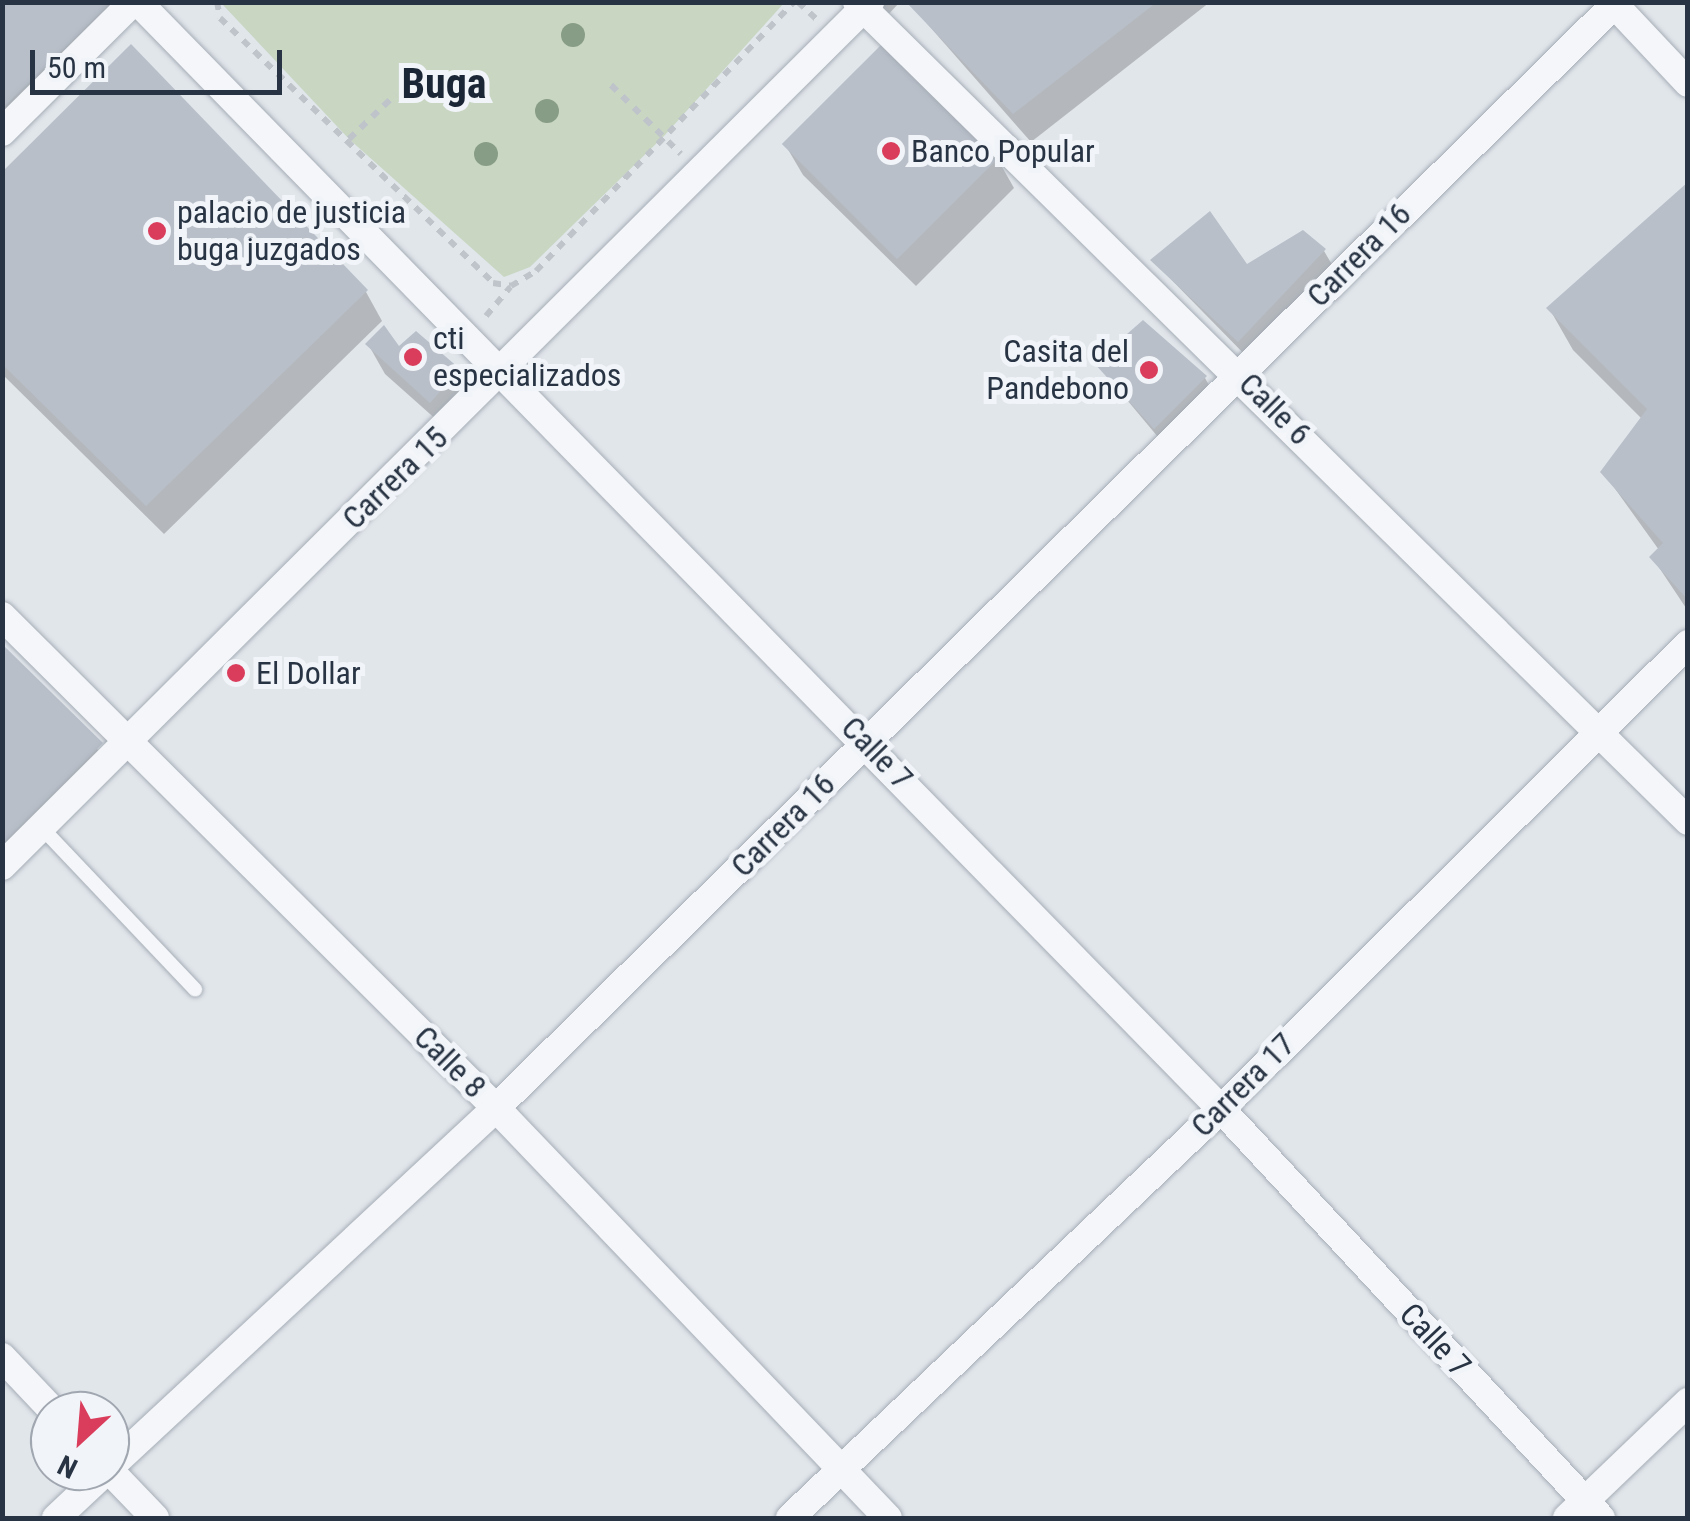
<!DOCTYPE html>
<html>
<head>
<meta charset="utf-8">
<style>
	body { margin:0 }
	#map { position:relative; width:1690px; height:1521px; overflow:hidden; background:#e1e6eb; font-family:"Roboto Condensed",sans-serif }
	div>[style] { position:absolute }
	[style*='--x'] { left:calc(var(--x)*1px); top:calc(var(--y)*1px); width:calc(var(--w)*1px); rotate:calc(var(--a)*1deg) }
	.green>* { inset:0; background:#c8d6c2 }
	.shadow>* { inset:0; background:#0003 }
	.building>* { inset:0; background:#b8bfc9; transform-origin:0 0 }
	.path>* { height:6px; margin-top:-3px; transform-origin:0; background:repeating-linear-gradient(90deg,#bfc4ca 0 8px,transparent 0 16px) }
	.roads { filter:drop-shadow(0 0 2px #a6adb6) drop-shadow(0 0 2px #a6adb6) }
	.service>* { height:14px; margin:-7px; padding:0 7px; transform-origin:7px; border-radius:7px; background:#f4f6f9 }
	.minor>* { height:28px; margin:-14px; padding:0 14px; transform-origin:14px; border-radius:14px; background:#f4f6f9 }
	.trees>* { width:24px; height:24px; margin:-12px; border-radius:50%; background:#889d86 }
	.dots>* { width:28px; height:28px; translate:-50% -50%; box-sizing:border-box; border:5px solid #f1f4f8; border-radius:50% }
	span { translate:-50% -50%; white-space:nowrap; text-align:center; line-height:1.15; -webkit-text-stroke:10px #f1f4f8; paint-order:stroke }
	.poi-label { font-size:32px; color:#283444 }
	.left { translate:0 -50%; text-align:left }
	.right { translate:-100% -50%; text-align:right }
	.street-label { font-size:32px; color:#283444 }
	.district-label { font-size:42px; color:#1a2535; font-weight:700 }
	.frame { position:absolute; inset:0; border:5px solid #283444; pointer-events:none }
	.north { position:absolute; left:30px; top:1391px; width:100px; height:100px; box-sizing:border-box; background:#f1f4f8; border:2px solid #a1a7b0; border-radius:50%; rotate:206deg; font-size:28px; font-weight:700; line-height:40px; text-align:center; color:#283444 }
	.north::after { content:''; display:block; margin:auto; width:35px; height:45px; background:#da3d5c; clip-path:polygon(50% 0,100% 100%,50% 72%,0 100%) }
	.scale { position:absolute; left:30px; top:50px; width:252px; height:45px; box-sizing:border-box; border:5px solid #283444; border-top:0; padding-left:12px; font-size:30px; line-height:35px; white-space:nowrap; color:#283444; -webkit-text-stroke:8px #f1f4f8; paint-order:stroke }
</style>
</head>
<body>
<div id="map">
	<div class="green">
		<i style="clip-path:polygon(784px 3px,664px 136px,530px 267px,504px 277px,349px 139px,223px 5px)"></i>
	</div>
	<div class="shadow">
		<i style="clip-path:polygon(2px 2px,117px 2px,2px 143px)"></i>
		<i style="clip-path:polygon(865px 2px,900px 2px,883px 20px)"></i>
		<i style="clip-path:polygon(1210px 2px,1031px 142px,909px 3px)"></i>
		<i style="clip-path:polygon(786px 146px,997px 158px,1014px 188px,916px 286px,803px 175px)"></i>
		<i style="clip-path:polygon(2px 176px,366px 292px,382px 321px,164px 534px,2px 374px)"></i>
		<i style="clip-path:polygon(1688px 186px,1688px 611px,1652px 557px,1659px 550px,1603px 472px,1642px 419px,1573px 350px,1549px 308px)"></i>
		<i style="clip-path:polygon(1324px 251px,1337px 273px,1252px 362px,1153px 261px,1247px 268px)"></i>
		<i style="clip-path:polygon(368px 344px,458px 370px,475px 400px,448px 430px,385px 374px)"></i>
		<i style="clip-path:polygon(1097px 364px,1205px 378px,1217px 400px,1168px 449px)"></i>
		<i style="clip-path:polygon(2px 648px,114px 767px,2px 879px)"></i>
	</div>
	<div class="building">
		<i style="clip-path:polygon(2px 2px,112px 2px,2px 109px)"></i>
		<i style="clip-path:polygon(906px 2px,1157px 2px,1013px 114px)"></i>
		<i style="left:883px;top:43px;width:163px;height:143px;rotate:45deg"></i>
		<i style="clip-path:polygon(131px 44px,368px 290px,146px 506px,2px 364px,2px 172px)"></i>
		<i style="clip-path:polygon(1688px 182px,1688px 600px,1649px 557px,1663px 543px,1600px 472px,1647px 409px,1546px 308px)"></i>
		<i style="clip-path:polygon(1210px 211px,1247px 264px,1303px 230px,1326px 249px,1238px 342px,1150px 260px)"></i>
		<i style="clip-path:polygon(1143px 320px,1207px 376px,1154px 429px,1094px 363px)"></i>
		<i style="clip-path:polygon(384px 325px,399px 346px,416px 331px,460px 369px,430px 403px,365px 344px)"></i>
		<i style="clip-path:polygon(2px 644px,103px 743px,2px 845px)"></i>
	</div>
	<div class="path">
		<i style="--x:217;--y:2;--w:16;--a:79"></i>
		<i style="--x:220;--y:18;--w:380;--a:44.1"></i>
		<i style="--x:493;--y:283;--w:18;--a:9"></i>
		<i style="--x:511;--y:286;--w:29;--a:-31"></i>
		<i style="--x:536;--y:271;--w:373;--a:-46.2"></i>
		<i style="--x:798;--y:2;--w:25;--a:43"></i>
		<i style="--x:611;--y:85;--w:98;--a:44.6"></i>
		<i style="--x:349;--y:139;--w:64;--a:-43.7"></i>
		<i style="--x:486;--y:316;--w:38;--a:-50"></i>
	</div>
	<div class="roads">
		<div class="service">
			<i style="--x:41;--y:827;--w:224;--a:46.5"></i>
		</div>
		<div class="minor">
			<i style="--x:138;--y:2;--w:1549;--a:45.63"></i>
			<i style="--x:1221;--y:1109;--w:558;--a:47.1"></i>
			<i style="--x:857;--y:2;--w:1167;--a:44.58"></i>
			<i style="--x:1612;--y:2;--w:111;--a:46.8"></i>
			<i style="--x:2;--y:132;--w:185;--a:-44.8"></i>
			<i style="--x:2;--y:616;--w:697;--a:44.88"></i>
			<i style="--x:496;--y:1108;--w:567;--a:46.29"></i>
			<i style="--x:2;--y:866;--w:1225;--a:-44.87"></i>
			<i style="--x:2;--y:1357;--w:74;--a:46.6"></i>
			<i style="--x:110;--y:1467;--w:527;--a:-42.92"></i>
			<i style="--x:496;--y:1108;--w:1575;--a:-44.61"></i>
			<i style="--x:110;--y:1471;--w:65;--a:46.2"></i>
			<i style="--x:56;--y:1518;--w:69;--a:-43.2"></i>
			<i style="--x:790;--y:1518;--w:594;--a:-43.5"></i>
			<i style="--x:1221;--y:1109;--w:659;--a:-44.88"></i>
			<i style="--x:1567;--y:1518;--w:168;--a:-43.8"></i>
		</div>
	</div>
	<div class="trees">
		<i style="left:573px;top:35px"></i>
		<i style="left:547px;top:111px"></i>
		<i style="left:486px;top:154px"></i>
	</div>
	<div class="dots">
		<i style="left:891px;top:151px;background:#da3d5c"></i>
		<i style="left:157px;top:231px;background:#da3d5c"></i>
		<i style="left:413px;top:357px;background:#da3d5c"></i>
		<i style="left:1149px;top:370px;background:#da3d5c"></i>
		<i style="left:236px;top:673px;background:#da3d5c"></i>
	</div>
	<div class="poi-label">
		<span class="left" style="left:911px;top:151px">Banco Popular</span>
		<span class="left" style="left:177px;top:231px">palacio de justicia<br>buga juzgados</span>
		<span class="left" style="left:433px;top:357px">cti<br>especializados</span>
		<span class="right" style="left:1129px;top:370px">Casita del<br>Pandebono</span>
		<span class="left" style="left:256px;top:673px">El Dollar</span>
	</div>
	<div class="street-label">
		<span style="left:1359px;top:255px;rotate:-45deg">Carrera 16</span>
		<span style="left:1275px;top:409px;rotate:45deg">Calle 6</span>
		<span style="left:395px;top:478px;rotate:-44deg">Carrera 15</span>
		<span style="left:877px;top:753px;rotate:46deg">Calle 7</span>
		<span style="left:783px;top:825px;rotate:-45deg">Carrera 16</span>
		<span style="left:450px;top:1062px;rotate:45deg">Calle 8</span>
		<span style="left:1243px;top:1085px;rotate:-45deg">Carrera 17</span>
		<span style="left:1435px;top:1340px;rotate:47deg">Calle 7</span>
	</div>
	<div class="district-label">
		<span style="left:444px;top:84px">Buga</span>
	</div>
	<div class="frame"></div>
	<div class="north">N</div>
	<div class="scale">50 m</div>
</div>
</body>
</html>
